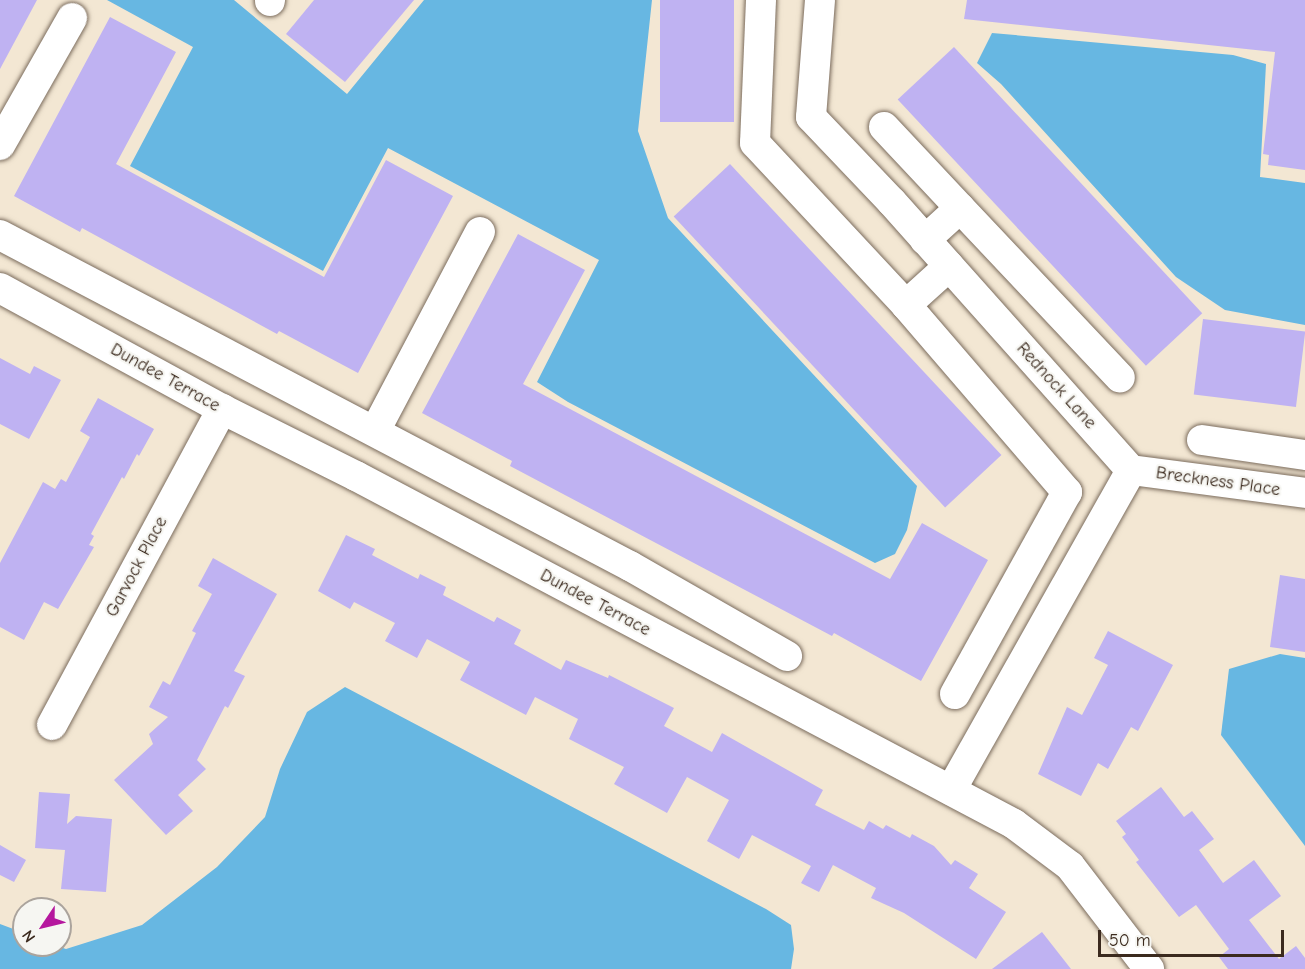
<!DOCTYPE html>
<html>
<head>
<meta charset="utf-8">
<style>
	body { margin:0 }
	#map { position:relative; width:1305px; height:969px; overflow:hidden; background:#f3e7d3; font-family:"Comic Neue",sans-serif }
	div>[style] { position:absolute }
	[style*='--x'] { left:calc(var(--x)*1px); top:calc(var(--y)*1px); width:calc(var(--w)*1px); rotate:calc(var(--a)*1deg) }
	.water>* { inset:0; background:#67b7e2 }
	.building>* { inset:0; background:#bfb2f2; transform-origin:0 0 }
	.roads { filter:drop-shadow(0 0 2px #7b6c5d) drop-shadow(0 0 2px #7b6c5d) }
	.minor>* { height:30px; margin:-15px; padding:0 15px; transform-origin:15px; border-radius:15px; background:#fff }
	span { translate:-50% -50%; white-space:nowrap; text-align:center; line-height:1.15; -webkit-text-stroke:4.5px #f6f6f2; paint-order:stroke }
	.street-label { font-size:18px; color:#3b2a1e }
	.north { position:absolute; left:12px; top:897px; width:60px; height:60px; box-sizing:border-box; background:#f6f6f2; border:2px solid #aba49d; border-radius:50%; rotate:235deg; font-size:16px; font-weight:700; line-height:24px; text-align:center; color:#3b2a1e }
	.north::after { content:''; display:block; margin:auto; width:21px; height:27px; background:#b5179e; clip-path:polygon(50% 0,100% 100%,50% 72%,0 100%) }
	.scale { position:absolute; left:1098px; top:930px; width:186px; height:27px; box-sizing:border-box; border:3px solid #3b2a1e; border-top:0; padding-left:8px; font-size:18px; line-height:21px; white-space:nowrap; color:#3b2a1e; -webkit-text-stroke:4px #f6f6f2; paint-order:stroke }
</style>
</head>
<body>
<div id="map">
	<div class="water">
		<i style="clip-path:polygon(107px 0,234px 0,347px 94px,424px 0,652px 0,638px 131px,668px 218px,917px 486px,907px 530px,895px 554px,875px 563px,568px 402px,537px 382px,599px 260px,388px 148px,323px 271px,130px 166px,193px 47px)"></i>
		<i style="clip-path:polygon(992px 33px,1233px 55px,1266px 64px,1260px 177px,1305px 183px,1305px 325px,1225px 310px,1176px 277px,1001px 84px,977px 63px)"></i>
		<i style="clip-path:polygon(1280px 654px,1305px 658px,1305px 846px,1221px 735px,1229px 669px)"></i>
		<i style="clip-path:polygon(345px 687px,766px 909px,791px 925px,794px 949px,791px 969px,0 969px,0 924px,24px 933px,24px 945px,54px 945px,66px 949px,142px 925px,217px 867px,265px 817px,280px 769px,307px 712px)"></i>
	</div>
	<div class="building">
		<i style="clip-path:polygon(0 0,37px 0,0 69px)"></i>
		<i style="clip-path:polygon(314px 0,414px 0,345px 82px,286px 34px)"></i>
		<i style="left:660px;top:0;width:74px;height:122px"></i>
		<i style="clip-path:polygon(967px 0,1305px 0,1305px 170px,1268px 165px,1269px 155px,1263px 154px,1275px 52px,964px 19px)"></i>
		<i style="clip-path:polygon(110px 17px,176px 52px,116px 164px,324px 277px,386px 160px,453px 196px,358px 373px,279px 331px,277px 334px,82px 228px,80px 232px,14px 196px)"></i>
		<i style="left:954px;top:47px;width:364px;height:77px;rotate:47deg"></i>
		<i style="left:730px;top:164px;width:398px;height:77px;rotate:47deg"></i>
		<i style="clip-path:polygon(518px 234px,585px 270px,523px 384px,890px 579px,922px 523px,988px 560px,921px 681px,834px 633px,832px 636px,510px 466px,512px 461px,422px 413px)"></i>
		<i style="left:1203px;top:319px;width:103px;height:76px;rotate:7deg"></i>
		<i style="clip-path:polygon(0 358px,30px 374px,34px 366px,61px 380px,29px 439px,0 424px)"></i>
		<i style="clip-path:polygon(98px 398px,154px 429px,139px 456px,137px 454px,124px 479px,122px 477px,91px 534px,94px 536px,89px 545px,94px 547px,58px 609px,44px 602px,24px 640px,0 627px,0 563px,43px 482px,55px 489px,61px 479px,66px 482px,90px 437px,80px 431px)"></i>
		<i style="clip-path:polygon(346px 535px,375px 549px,372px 555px,418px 579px,420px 574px,446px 587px,443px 595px,494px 622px,497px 617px,521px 630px,514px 644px,561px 670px,566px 660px,608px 678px,609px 675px,674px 708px,664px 726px,712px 752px,722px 733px,823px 790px,815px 805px,864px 830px,869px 821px,883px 829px,886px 825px,910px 838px,912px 834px,934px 846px,951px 865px,955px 860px,978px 874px,969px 888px,1006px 912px,976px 959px,904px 913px,871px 898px,876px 888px,833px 865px,819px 892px,801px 883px,811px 866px,752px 835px,739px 859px,707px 841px,729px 800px,687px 777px,667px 813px,614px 784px,624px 767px,569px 739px,578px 719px,535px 697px,526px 715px,460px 680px,470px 662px,427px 639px,417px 658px,385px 641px,395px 623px,354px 602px,350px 609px,318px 591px)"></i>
		<i style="clip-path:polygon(213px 558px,277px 594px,234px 671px,245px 676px,228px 708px,225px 706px,197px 760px,206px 769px,178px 795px,193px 811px,166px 835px,114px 780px,153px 744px,149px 734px,168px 717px,149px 707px,163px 681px,170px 685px,196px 633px,192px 631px,212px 594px,198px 586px)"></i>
		<i style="clip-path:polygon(1280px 575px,1305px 579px,1305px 652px,1270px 647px)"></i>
		<i style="clip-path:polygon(1108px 631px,1173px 665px,1138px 731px,1131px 727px,1108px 769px,1098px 763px,1081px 796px,1038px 774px,1067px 707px,1082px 715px,1108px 665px,1094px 658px)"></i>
		<i style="clip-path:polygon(1161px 787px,1184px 817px,1192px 811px,1214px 839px,1199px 850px,1223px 883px,1254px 860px,1281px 896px,1249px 920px,1279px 959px,1296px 946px,1305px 958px,1305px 969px,1228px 969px,1219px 957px,1229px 949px,1196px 905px,1179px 917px,1136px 862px,1139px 860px,1122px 837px,1126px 834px,1116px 821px)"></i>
		<i style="clip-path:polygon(39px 792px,70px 794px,67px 824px,76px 816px,112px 819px,106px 892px,61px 889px,65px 850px,35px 848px)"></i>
		<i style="clip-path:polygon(0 845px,26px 860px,14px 882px,0 875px)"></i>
		<i style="clip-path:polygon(1042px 932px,1071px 969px,992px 969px)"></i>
	</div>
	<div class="roads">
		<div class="minor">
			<i style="--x:761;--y:0;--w:143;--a:92.4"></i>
			<i style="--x:755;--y:143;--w:221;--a:47"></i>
			<i style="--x:906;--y:305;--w:58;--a:-42.2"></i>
			<i style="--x:820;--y:0;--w:117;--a:94.4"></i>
			<i style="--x:811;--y:117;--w:117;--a:46.4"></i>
			<i style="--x:892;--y:202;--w:359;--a:48.3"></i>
			<i style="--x:270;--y:1;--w:1;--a:-90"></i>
			<i style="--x:884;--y:127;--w:111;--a:46.8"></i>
			<i style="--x:0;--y:145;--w:146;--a:-60.4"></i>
			<i style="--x:0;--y:235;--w:712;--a:27.72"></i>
			<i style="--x:630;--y:566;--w:181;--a:29.8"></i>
			<i style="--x:925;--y:240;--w:47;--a:-42.4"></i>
			<i style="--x:960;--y:208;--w:233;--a:46.7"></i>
			<i style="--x:0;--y:288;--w:253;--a:28.6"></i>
			<i style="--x:222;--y:409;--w:150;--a:26.6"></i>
			<i style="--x:356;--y:476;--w:744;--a:27.87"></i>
			<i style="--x:1014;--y:824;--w:70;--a:36.9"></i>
			<i style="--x:1070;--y:866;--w:130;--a:52.5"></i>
			<i style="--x:906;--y:305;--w:247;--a:49.3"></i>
			<i style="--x:1067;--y:492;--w:231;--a:119"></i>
			<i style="--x:375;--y:431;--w:225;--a:-62.2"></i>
			<i style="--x:1202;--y:440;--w:104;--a:8.3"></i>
			<i style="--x:1131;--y:470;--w:176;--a:7.5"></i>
			<i style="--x:52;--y:725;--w:359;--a:-61.7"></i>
			<i style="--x:951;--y:790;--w:367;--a:-60.6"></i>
		</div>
	</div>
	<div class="street-label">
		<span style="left:165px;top:378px;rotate:29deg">Dundee Terrace</span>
		<span style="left:1056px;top:386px;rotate:48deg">Rednock Lane</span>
		<span style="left:1218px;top:482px;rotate:8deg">Breckness Place</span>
		<span style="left:137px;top:567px;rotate:-62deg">Garvock Place</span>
		<span style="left:595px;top:603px;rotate:28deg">Dundee Terrace</span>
	</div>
	<div class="north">N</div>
	<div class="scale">50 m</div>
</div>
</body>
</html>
